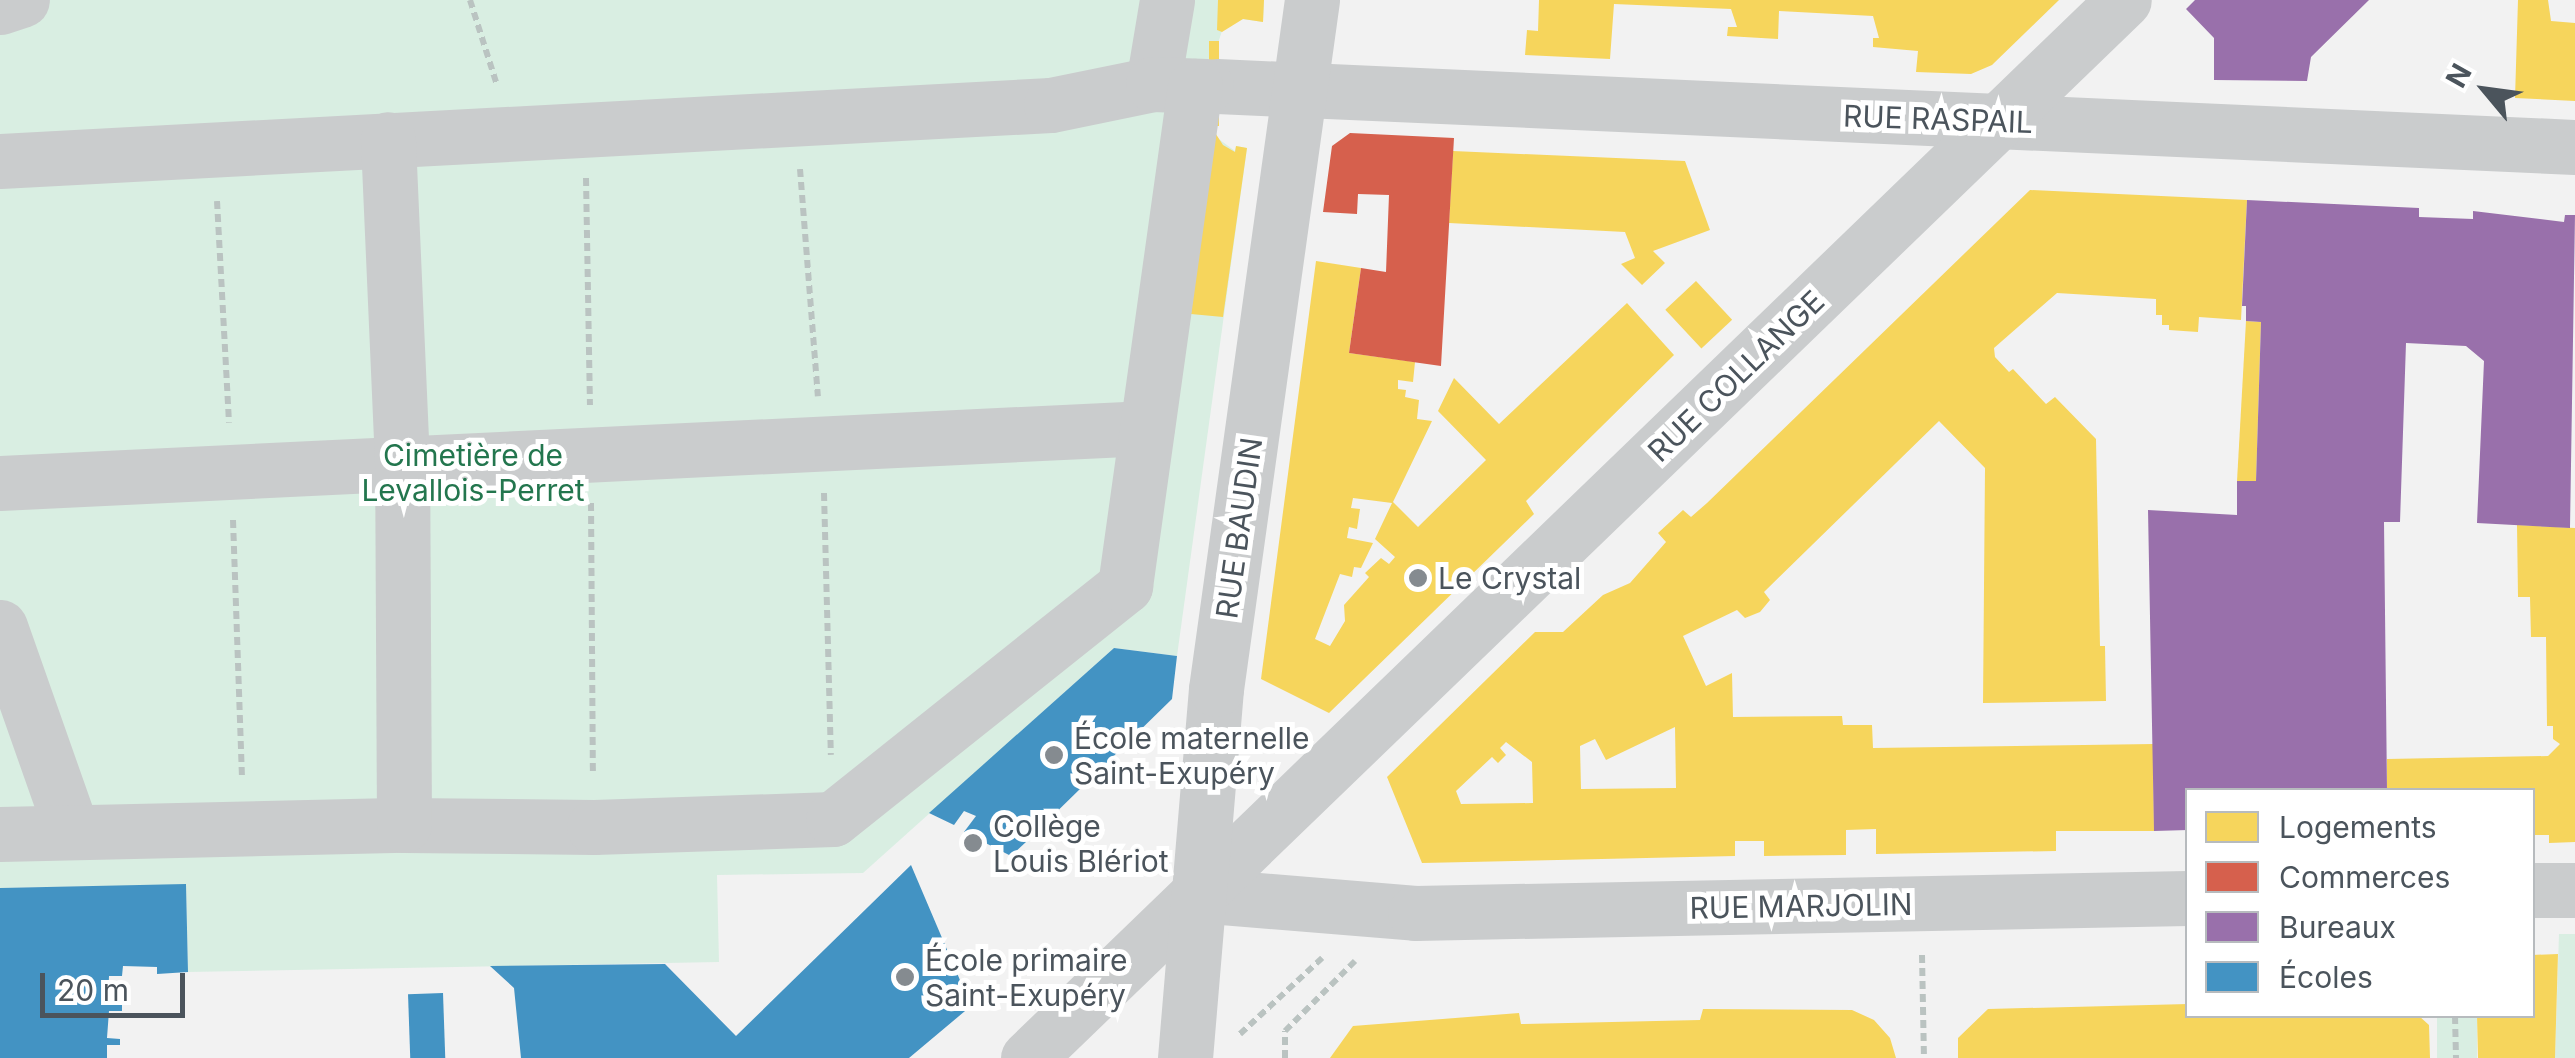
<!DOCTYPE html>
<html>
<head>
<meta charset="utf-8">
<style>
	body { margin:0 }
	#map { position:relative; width:2575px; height:1058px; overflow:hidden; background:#f2f2f2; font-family:Inter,sans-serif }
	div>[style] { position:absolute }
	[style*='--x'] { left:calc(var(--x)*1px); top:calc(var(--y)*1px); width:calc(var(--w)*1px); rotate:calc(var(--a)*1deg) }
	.green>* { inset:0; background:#d9eee2; transform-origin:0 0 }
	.homes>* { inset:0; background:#f6d55c; transform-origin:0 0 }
	.shops>* { inset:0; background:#d6604d }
	.offices>* { inset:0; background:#9970ab }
	.schools>* { inset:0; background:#4393c3; transform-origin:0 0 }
	.path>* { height:6px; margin-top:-3px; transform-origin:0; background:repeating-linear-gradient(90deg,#bac3c1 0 8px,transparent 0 13px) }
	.minor>* { height:55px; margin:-27.5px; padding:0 27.5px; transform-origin:27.5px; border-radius:27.5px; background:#cacccd }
	.dots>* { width:28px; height:28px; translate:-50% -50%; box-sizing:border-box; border:5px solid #fff; border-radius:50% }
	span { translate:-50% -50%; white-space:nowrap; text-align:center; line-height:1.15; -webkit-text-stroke:10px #fff; paint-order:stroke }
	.street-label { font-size:30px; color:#4b545c }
	.park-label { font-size:30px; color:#23764e }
	.poi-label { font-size:30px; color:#4b545c }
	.left { translate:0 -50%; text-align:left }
	.legend { position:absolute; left:2185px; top:788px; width:350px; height:230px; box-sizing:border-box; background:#fff; border:2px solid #b7bbbe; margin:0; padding:12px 18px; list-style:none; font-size:30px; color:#4b545c }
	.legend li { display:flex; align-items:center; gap:20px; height:50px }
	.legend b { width:50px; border:2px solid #b7bbbe }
	.north { position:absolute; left:2435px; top:40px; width:100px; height:100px; -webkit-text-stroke:8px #fff; paint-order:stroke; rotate:299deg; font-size:28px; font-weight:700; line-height:40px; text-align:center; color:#4b545c }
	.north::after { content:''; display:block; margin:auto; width:35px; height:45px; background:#4b545c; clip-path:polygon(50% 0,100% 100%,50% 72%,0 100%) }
	.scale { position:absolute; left:40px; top:973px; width:145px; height:45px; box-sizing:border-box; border:5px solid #4b545c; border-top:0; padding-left:12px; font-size:30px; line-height:35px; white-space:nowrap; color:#4b545c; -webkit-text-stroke:8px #fff; paint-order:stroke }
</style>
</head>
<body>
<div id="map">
	<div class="green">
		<i style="clip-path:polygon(0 0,1264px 0,1263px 22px,1243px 19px,1223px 28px,1219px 40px,1216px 137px,1235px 151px,1236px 146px,1247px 148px,1177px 656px,1114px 648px,863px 873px,717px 875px,719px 962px,188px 972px,186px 885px,0 888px)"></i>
		<i style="clip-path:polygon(2559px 934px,2575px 934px,2575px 1058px,2555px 1058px)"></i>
		<i style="left:2437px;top:1016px;width:40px;height:42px"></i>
	</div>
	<div class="homes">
		<i style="clip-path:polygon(1218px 0,1264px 0,1263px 22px,1243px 19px,1222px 32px,1217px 30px)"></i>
		<i style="clip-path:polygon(1539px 0,2059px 0,1992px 65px,1971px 74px,1916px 72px,1918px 51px,1873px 47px,1873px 38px,1879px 38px,1873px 16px,1779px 11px,1778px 39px,1727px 36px,1728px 27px,1737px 27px,1731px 9px,1614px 4px,1610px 59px,1525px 55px,1527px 30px,1538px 31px)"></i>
		<i style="clip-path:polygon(2518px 0,2548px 0,2551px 21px,2575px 23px,2575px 101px,2515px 98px)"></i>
		<i style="left:1209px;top:41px;width:10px;height:85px"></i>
		<i style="clip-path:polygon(1212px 128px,1223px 145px,1235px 152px,1236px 146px,1247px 148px,1223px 317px,1191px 314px)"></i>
		<i style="clip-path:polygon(1453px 151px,1685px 161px,1710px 230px,1653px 251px,1665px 263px,1642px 285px,1621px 264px,1635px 258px,1625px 232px,1449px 223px)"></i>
		<i style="clip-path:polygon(evenodd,2030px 190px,2247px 200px,2241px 320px,2199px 317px,2198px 332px,2169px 330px,2169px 325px,2162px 325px,2162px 315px,2156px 315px,2156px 299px,2057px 293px,1994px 348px,1995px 357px,2009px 372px,2013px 369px,2046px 404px,2055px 397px,2096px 439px,2100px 646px,2105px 646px,2106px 701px,1983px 703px,1985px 468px,1939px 421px,1764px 592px,1770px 600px,1760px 612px,1745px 618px,1737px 610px,1683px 636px,1706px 686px,1732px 673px,1733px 717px,1842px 716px,1843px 725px,1872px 725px,1873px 748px,2153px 744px,2154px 831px,2056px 831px,2056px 851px,1876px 854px,1876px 829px,1846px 830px,1846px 855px,1764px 856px,1764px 841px,1735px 841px,1735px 856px,1422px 863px,1387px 777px,1535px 632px,1563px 632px,1603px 595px,1630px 583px,1666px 542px,1658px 533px,1683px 510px,1691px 517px,1707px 503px,2030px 190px,1675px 727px,1676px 788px,1581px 789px,1580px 746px,1595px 739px,1606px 760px,1675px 727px,2030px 190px,1506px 742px,1532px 762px,1533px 803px,1461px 804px,1456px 791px,1492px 757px,1498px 763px,1506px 755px,1500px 748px,1506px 742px)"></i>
		<i style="clip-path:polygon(evenodd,1316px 261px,1361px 268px,1349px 353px,1415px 362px,1413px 382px,1398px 380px,1398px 389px,1406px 390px,1405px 397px,1419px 400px,1417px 419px,1432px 421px,1393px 502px,1418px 527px,1486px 460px,1438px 411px,1454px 378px,1499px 424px,1627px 303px,1674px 355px,1526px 501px,1534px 514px,1329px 713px,1261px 679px,1316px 261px,1353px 498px,1392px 503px,1375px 539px,1395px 557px,1389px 564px,1381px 558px,1365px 573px,1369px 577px,1344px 605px,1345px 621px,1330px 646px,1315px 639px,1340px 574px,1352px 577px,1354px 567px,1361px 568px,1373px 543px,1347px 538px,1349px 527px,1357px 529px,1360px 509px,1351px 508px,1353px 498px)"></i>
		<i style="left:1696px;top:281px;width:53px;height:42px;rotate:47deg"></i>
		<i style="clip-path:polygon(2246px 321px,2261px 322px,2256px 481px,2237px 481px)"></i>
		<i style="clip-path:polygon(2517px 525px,2575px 528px,2575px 842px,2549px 843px,2549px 835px,2532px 835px,2532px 790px,2387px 790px,2387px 759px,2548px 756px,2560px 744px,2553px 739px,2553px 726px,2547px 726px,2546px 637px,2531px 637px,2530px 597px,2518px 597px)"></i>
		<i style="clip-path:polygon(2558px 954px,2555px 1058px,2478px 1058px,2477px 1016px,2532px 1016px,2532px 955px)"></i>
		<i style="clip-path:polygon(2188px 1004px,2188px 1016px,2419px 1016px,2429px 1025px,2430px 1058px,1958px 1058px,1958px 1038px,1988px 1009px)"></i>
		<i style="clip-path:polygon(1703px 1009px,1852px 1010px,1874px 1020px,1890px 1038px,1896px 1058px,1330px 1058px,1353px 1026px,1519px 1013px,1521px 1024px,1700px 1020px)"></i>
	</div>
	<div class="shops">
		<i style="clip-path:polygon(1350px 133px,1454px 138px,1441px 366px,1349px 353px,1361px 268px,1386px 272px,1389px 195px,1358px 194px,1357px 214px,1323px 212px,1332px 146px)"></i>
	</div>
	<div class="offices">
		<i style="clip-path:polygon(2195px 0,2369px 0,2311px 57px,2307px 81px,2214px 80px,2214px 38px,2186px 9px)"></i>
		<i style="clip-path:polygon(2247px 200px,2419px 208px,2419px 217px,2473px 219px,2473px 211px,2564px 222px,2565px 215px,2575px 215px,2570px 528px,2477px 523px,2484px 361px,2466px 346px,2406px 343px,2400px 522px,2384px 522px,2387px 790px,2188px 790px,2188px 830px,2154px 831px,2148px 510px,2237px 515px,2237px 481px,2256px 481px,2261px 322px,2246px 321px,2246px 306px,2242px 306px)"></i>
	</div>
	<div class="schools">
		<i style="clip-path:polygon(1114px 648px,1177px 656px,1172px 699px,1035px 833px,1030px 828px,1021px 838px,1026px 842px,1011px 856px,964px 832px,976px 816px,964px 811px,954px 825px,929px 813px)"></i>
		<i style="clip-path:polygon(911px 865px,971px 1006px,909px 1058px,521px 1058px,514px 988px,490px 966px,665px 964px,736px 1036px)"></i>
		<i style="clip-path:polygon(186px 884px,188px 972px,157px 974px,157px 967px,123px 966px,122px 976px,109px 976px,108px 1003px,122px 1004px,122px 1011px,109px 1011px,107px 1038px,120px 1039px,120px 1045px,107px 1045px,107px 1058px,0 1058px,0 888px)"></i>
		<i style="left:443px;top:993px;width:65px;height:35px;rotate:88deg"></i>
	</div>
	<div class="path">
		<i style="--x:470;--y:0;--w:89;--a:72.4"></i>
		<i style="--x:800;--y:169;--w:228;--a:85.5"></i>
		<i style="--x:586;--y:178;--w:227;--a:89"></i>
		<i style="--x:217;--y:201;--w:222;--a:86.9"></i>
		<i style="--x:824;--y:493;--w:262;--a:88.5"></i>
		<i style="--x:591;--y:503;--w:272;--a:89.6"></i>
		<i style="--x:233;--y:520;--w:257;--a:88"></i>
		<i style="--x:1922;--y:955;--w:103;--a:88.9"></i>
		<i style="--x:2455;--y:1016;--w:42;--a:88.6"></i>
		<i style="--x:1240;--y:1034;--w:112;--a:-42.8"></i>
		<i style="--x:1285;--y:1058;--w:27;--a:-90"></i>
		<i style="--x:1285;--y:1031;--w:99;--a:-45"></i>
	</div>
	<div class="minor">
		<i style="--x:0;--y:7;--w:23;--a:-18"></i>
		<i style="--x:1153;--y:84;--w:85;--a:-80.5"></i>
		<i style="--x:1217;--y:86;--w:1359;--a:2.57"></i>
		<i style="--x:0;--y:161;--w:1052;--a:-3.05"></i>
		<i style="--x:1051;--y:105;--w:104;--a:-11.6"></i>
		<i style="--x:1153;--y:84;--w:53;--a:2.2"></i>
		<i style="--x:0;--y:483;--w:1148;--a:-2.75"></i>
		<i style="--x:0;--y:627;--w:217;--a:70.6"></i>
		<i style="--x:404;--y:825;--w:190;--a:0.6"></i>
		<i style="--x:594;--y:827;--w:239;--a:-1.9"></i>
		<i style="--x:833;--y:819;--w:374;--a:-38.6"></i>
		<i style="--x:1125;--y:586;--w:505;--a:-82.03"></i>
		<i style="--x:0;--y:834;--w:404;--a:-1.3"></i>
		<i style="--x:404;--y:825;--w:363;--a:-90.3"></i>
		<i style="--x:402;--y:462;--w:323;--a:-92.5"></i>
		<i style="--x:2532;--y:890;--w:43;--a:0"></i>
		<i style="--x:1198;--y:895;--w:218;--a:4.7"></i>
		<i style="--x:1415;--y:913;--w:773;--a:-1.11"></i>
		<i style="--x:1028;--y:1058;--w:1523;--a:-43.99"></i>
		<i style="--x:1185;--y:1058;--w:370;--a:-85.2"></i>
		<i style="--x:1216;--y:689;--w:696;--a:-82.07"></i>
	</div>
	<div class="dots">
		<i style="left:1418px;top:578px;background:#858b90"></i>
		<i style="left:1054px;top:755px;background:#858b90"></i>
		<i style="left:973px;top:843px;background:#858b90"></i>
		<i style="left:905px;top:977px;background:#858b90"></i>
	</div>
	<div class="street-label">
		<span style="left:1938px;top:119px;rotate:2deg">RUE RASPAIL</span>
		<span style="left:1736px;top:376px;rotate:-44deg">RUE COLLANGE</span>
		<span style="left:1239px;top:528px;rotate:-82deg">RUE BAUDIN</span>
		<span style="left:1801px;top:906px;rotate:-1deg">RUE MARJOLIN</span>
	</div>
	<div class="park-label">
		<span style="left:473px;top:472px">Cimetière de<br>Levallois-Perret</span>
	</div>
	<div class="poi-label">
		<span class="left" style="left:1438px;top:578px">Le Crystal</span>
		<span class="left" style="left:1074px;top:755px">École maternelle<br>Saint-Exupéry</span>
		<span class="left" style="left:993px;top:843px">Collège<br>Louis Blériot</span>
		<span class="left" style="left:925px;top:977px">École primaire<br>Saint-Exupéry</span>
	</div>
	<ul class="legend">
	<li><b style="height:28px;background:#f6d55c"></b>Logements</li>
	<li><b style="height:28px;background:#d6604d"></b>Commerces</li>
	<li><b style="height:28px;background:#9970ab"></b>Bureaux</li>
	<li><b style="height:28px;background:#4393c3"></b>Écoles</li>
	</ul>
	<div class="north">N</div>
	<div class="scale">20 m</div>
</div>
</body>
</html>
